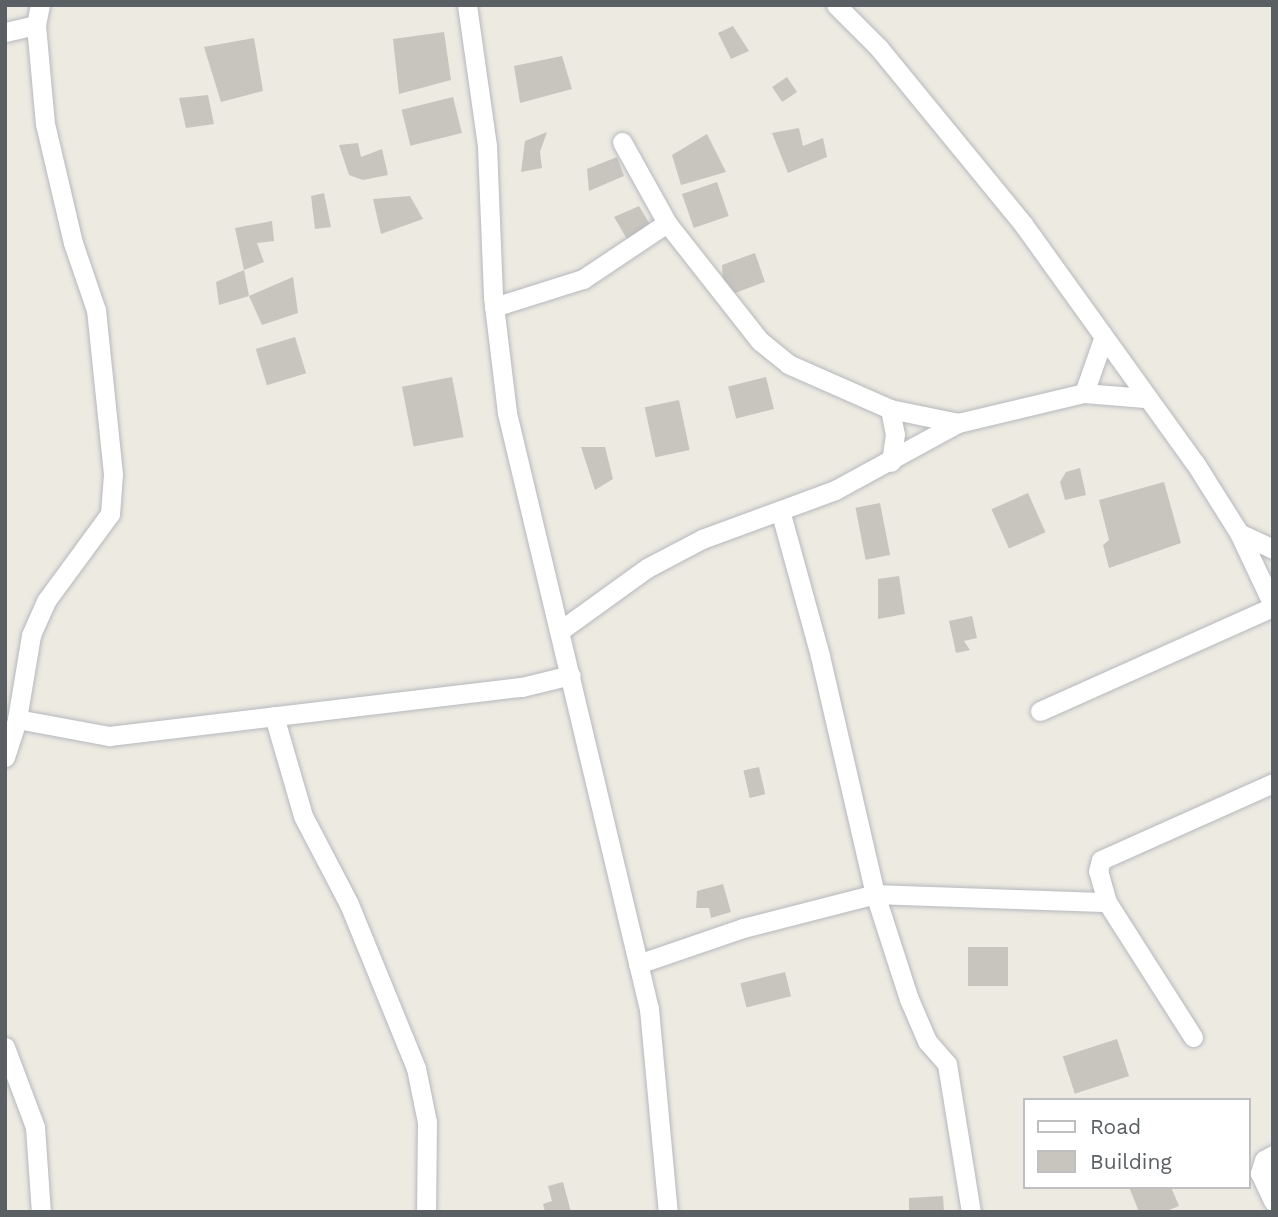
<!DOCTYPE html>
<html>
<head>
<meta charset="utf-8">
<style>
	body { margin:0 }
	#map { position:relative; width:1278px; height:1217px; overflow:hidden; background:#edeae2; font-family:"Work Sans",sans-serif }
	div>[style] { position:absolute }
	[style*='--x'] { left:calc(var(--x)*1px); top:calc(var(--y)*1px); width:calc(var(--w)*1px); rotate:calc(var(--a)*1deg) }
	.building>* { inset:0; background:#c8c5bf; transform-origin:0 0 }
	.roads { filter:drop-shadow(0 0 2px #b5b8bc) drop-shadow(0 0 2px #b5b8bc) }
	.street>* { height:19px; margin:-9.5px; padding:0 9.5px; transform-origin:9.5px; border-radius:9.5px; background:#fff }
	span { translate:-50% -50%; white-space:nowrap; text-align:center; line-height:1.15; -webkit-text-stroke:5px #fff; paint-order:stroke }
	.frame { position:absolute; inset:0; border:7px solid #5a5f63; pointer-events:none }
	.legend { position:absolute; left:1023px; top:1098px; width:228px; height:91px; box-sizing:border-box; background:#fff; border:2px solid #bdbfc1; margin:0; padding:9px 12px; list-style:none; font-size:21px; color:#5a5f63 }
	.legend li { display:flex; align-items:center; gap:14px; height:35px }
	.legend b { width:35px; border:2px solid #bdbfc1 }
</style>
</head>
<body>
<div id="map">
	<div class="building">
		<i style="clip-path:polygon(733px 26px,749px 51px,731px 59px,718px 33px)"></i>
		<i style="clip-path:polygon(444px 32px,451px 80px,399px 94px,393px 39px)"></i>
		<i style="clip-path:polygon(254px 38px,263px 91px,221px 102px,204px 47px)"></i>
		<i style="clip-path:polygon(562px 56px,572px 89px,520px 103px,514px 66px)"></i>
		<i style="left:787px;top:77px;width:18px;height:18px;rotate:56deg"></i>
		<i style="clip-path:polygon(208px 95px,214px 124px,186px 128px,179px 98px)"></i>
		<i style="left:453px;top:97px;width:37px;height:53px;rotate:76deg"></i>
		<i style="clip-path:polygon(799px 128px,803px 146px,823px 138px,827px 157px,788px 173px,772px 133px)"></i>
		<i style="clip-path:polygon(547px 132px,540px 152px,542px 168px,521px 172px,525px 141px)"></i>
		<i style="clip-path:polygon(707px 134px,726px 172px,681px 185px,672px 155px)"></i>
		<i style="clip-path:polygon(358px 143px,361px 157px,382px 149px,388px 175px,363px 180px,349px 175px,339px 145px)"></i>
		<i style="clip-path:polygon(617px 157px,624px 176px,589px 191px,587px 169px)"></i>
		<i style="left:717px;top:182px;width:36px;height:37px;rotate:71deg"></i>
		<i style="clip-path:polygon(324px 193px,331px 227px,315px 229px,311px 196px)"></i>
		<i style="clip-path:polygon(410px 196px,423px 219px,381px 234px,373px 199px)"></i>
		<i style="clip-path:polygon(639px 206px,655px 233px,627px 239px,614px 217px)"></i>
		<i style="clip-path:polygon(272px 221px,274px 241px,257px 243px,264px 262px,244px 270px,235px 228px)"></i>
		<i style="clip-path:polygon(755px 253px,765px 282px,724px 297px,722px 265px)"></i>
		<i style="clip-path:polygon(244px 270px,249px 296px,219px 305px,216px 282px)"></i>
		<i style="clip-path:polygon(293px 277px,298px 313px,262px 325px,249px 296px)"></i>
		<i style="left:295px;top:337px;width:38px;height:41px;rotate:73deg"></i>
		<i style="left:452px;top:377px;width:61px;height:51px;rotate:79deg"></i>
		<i style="left:766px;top:377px;width:33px;height:39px;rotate:76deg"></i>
		<i style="left:679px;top:400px;width:51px;height:35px;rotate:78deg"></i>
		<i style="clip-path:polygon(581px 447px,605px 447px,613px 479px,595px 490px)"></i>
		<i style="clip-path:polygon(1080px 468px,1086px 495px,1065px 500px,1060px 482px,1066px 472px)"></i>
		<i style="clip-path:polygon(1164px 482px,1181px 543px,1109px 568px,1103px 545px,1109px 540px,1099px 500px)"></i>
		<i style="left:1028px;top:493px;width:43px;height:40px;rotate:66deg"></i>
		<i style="left:880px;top:503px;width:53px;height:25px;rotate:79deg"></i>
		<i style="clip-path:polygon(899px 576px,905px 614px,878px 619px,878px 579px)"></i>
		<i style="clip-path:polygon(972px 616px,977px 638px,964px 641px,970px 650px,956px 653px,949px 621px)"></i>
		<i style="left:759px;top:767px;width:28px;height:16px;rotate:77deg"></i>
		<i style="clip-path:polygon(723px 884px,731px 912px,711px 918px,709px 908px,696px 908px,697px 891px)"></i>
		<i style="left:968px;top:947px;width:40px;height:39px"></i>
		<i style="left:785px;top:972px;width:25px;height:46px;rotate:76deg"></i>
		<i style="left:1117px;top:1039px;width:39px;height:57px;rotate:72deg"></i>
		<i style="clip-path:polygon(563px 1182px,571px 1212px,545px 1212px,543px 1204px,552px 1201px,548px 1186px)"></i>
		<i style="clip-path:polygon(1129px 1187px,1171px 1187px,1179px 1206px,1164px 1212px,1139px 1212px)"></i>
		<i style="clip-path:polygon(943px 1196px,944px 1212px,909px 1212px,909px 1198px)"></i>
	</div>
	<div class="roads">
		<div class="street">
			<i style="--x:467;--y:5;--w:142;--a:81.9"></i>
			<i style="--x:487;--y:146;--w:151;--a:87.7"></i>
			<i style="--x:493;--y:297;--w:117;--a:83.1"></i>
			<i style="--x:507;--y:413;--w:613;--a:76.6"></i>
			<i style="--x:649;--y:1009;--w:204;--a:84.7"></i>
			<i style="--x:836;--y:5;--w:61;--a:45"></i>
			<i style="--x:879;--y:48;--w:227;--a:50.7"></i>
			<i style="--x:1023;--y:224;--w:294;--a:54.3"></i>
			<i style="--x:1195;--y:463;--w:83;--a:57.8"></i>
			<i style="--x:1239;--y:533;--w:80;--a:64.7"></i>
			<i style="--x:5;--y:32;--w:32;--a:-13"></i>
			<i style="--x:622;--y:142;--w:93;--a:60.9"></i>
			<i style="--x:667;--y:223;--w:150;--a:51.8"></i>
			<i style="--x:760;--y:341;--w:36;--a:39"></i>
			<i style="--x:788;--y:364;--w:111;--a:23.8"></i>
			<i style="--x:890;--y:409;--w:69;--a:11.6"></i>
			<i style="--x:494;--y:307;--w:93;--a:-17.5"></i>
			<i style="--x:583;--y:279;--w:101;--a:-33.7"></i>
			<i style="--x:1084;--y:393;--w:57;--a:-70.6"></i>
			<i style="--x:890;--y:409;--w:25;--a:79"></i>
			<i style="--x:895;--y:434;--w:28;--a:98"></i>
			<i style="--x:781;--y:514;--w:147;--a:74.6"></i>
			<i style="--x:820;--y:656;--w:244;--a:77"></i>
			<i style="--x:875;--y:894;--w:110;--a:72.1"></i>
			<i style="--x:909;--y:999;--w:46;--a:66.8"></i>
			<i style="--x:927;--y:1041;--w:30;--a:49"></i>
			<i style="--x:947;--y:1064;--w:150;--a:80.8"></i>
			<i style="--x:1239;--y:533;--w:38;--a:25"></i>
			<i style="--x:561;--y:630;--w:106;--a:-35.8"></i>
			<i style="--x:647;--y:568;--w:62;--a:-27.8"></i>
			<i style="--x:702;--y:539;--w:142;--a:-20.2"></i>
			<i style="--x:835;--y:490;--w:140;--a:-28.6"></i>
			<i style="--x:958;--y:423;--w:130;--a:-13.4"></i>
			<i style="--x:1084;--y:393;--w:61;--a:4.7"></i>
			<i style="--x:1040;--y:711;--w:255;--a:-24.1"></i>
			<i style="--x:274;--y:716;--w:104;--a:73.8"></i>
			<i style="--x:303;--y:816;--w:99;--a:62.4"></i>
			<i style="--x:349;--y:904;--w:177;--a:67.8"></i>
			<i style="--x:416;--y:1068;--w:55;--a:78.5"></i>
			<i style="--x:427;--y:1122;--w:90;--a:90.6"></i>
			<i style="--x:17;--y:719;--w:94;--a:10.5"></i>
			<i style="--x:109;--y:736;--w:416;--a:-6.8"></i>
			<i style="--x:522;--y:687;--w:50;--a:-13.8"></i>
			<i style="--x:5;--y:757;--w:40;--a:-72"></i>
			<i style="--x:17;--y:719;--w:85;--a:-80.5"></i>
			<i style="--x:31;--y:635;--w:37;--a:-66"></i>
			<i style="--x:46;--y:601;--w:108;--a:-53.7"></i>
			<i style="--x:110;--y:514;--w:40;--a:-85.7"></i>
			<i style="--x:113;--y:474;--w:165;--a:-95.9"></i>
			<i style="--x:96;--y:310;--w:71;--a:-108.9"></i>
			<i style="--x:73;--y:243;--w:122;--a:-103.2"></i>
			<i style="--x:45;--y:124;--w:99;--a:-95.2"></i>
			<i style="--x:36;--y:25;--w:20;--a:-79"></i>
			<i style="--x:638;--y:964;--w:111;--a:-18.9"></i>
			<i style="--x:743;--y:928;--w:136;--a:-14.4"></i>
			<i style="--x:875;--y:894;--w:232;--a:2"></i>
			<i style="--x:1193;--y:1037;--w:160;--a:-122.5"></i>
			<i style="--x:1107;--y:902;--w:32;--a:-106"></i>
			<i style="--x:1098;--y:871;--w:11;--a:-75"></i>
			<i style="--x:1101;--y:860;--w:188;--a:-24.1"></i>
			<i style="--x:5;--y:1047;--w:85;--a:69.4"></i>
			<i style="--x:35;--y:1127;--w:85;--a:86"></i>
			<i style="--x:1273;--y:1155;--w:10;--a:151"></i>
			<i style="--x:1264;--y:1160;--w:14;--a:107"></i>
			<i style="--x:1260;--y:1173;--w:31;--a:65"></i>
		</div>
	</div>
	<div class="frame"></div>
	<ul class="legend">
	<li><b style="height:9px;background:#fff"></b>Road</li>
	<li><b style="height:19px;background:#c8c5bf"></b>Building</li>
	</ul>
</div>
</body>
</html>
